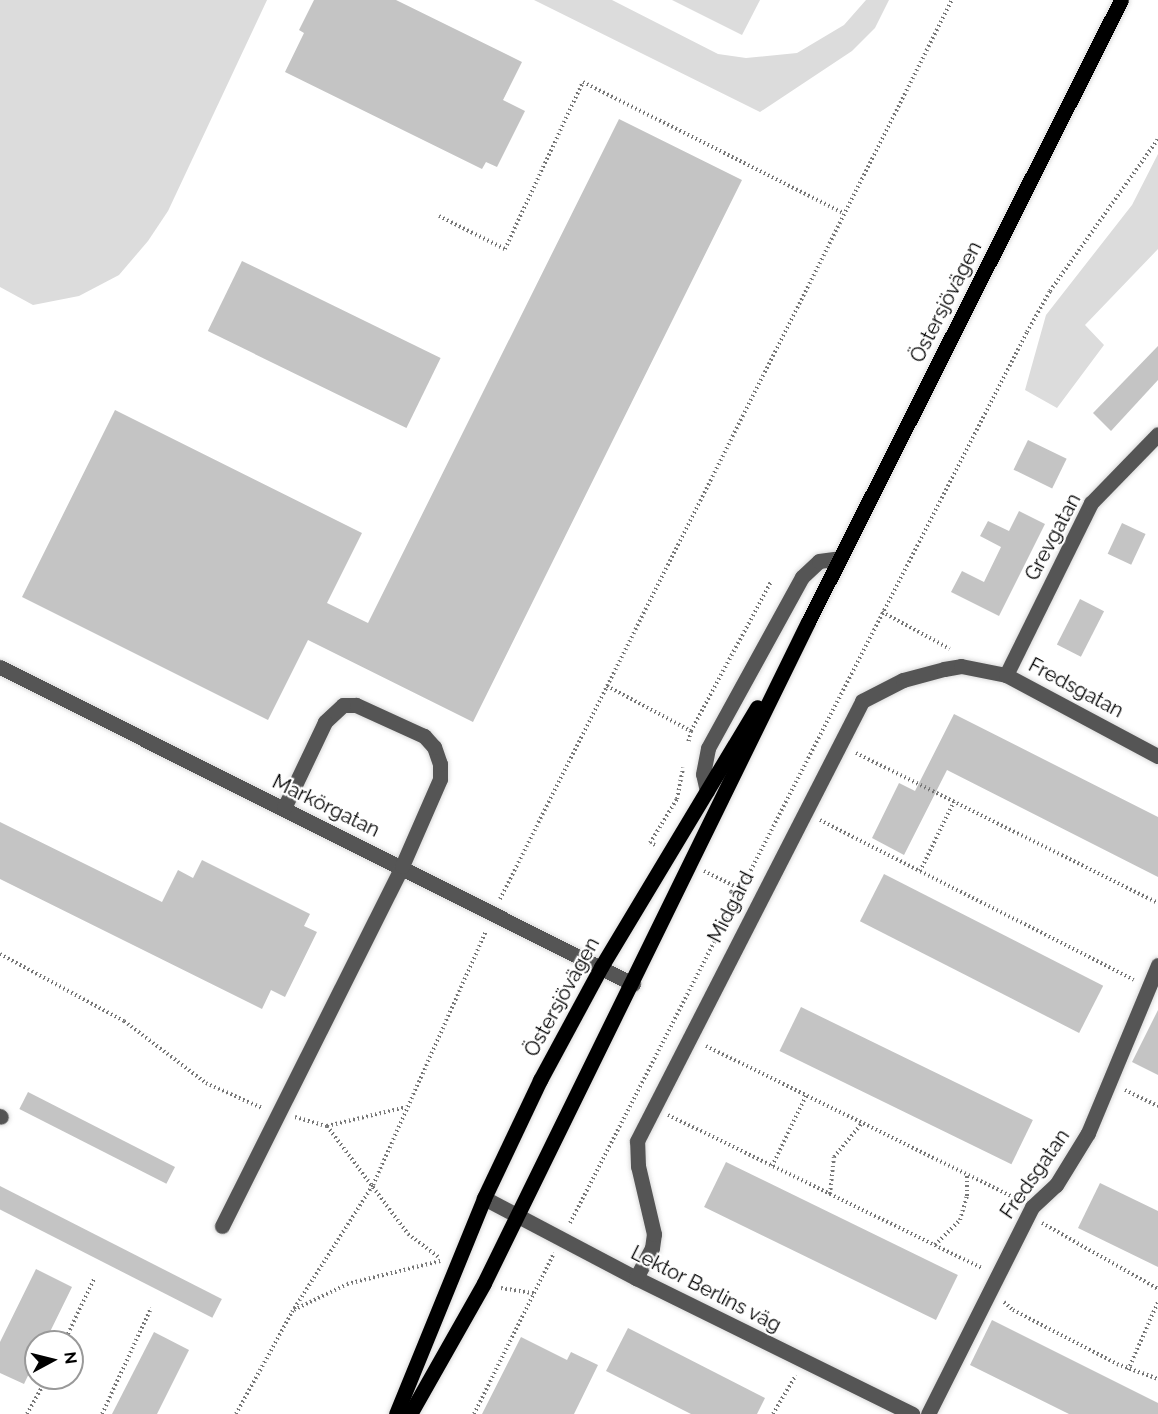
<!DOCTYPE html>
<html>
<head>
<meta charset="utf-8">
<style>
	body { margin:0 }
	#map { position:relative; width:1158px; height:1414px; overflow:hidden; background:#fff; font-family:Raleway,sans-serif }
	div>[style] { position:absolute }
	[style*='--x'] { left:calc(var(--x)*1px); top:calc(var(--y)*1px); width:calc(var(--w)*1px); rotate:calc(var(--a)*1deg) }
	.green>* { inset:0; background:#dcdcdc }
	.building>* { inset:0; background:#c4c4c4; transform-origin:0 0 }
	.path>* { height:4px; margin-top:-2px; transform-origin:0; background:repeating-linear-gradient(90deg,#777 0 1.5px,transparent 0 4.5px) }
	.roads { filter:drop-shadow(0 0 2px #dbdbdb) drop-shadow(0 0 2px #dbdbdb) }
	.minor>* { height:15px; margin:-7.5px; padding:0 7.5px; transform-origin:7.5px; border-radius:7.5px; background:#555 }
	.major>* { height:15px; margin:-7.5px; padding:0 7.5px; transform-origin:7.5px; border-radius:7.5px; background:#000 }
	span { translate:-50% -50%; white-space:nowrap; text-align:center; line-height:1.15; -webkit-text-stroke:4.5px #fff; paint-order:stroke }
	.street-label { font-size:20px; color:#000 }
	.north { position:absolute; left:24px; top:1330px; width:60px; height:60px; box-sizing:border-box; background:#fff; border:2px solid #999; border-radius:50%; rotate:83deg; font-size:16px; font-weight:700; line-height:24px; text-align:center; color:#000 }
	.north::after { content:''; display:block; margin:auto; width:21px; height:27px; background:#000; clip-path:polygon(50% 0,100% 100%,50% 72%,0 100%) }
</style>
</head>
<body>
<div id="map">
	<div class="green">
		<i style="clip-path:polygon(0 0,267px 0,168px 211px,148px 241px,119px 275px,79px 296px,33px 305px,0 287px)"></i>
		<i style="clip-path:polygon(534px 0,612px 0,718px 54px,746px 58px,797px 53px,844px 25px,866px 0,889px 0,875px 28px,852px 51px,760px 112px)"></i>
		<i style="clip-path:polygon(672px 0,760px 0,742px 35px)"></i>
		<i style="clip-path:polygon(1158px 154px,1158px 249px,1085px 325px,1104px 345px,1057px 408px,1025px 390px,1046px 315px,1132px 205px)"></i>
	</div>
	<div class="building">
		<i style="clip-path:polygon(314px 0,396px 0,522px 62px,503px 100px,525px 111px,497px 167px,486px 162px,482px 169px,285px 72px,304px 33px,299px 30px)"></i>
		<i style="clip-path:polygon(619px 119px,742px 180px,473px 722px,308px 640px,268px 720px,22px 597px,115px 410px,362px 533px,327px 603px,368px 623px)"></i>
		<i style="left:242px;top:261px;width:221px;height:78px;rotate:26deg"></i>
		<i style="clip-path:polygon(1158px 346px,1158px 380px,1111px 431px,1093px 413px)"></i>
		<i style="left:1028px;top:440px;width:43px;height:33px;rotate:26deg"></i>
		<i style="clip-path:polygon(1019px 511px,1045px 524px,999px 616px,951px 592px,962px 571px,984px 582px,1001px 547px,980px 536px,988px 521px,1009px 531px)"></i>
		<i style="left:1122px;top:523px;width:26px;height:34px;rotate:25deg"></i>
		<i style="left:1080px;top:599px;width:27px;height:51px;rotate:27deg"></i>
		<i style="clip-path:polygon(954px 714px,1158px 817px,1158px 877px,947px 770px,904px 855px,872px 838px,899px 783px,915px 791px)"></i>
		<i style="clip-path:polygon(0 822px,162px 902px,178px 870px,193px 878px,202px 860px,310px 914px,304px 926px,317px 932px,285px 997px,271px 990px,262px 1009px,0 879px)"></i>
		<i style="left:884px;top:874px;width:246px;height:53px;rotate:27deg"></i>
		<i style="left:801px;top:1007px;width:258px;height:49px;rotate:26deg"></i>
		<i style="clip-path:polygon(1158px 1010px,1158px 1075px,1132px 1062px)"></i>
		<i style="left:28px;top:1092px;width:165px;height:19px;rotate:27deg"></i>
		<i style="left:726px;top:1162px;width:258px;height:50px;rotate:26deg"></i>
		<i style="clip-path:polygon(1100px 1183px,1158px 1211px,1158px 1267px,1078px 1228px)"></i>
		<i style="left:0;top:1186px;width:249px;height:21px;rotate:27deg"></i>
		<i style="clip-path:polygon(36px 1269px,72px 1287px,45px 1342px,36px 1342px,36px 1359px,24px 1384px,0 1373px,0 1342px)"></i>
		<i style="clip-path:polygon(992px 1320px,1158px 1403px,1158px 1414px,1069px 1414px,970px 1365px)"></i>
		<i style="clip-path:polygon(628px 1328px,765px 1398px,757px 1414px,691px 1414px,606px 1371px)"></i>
		<i style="clip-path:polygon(154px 1332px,189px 1350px,157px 1414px,112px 1414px)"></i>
		<i style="clip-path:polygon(521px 1337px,567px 1360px,571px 1352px,598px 1365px,574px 1414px,482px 1414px)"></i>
	</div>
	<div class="path">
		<i style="--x:439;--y:216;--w:74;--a:26.6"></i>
		<i style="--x:505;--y:249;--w:184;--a:-65"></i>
		<i style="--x:583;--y:82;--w:292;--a:26.7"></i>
		<i style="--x:882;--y:612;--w:77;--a:28.6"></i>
		<i style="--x:607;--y:686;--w:95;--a:28.2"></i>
		<i style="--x:691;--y:731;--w:12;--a:104"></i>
		<i style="--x:691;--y:731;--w:169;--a:-61.8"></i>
		<i style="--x:856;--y:753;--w:337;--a:26.4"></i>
		<i style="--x:820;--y:820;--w:352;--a:27"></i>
		<i style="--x:655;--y:845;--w:5;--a:-158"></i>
		<i style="--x:650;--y:843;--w:52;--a:-58.5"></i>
		<i style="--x:677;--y:799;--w:32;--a:-79"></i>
		<i style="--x:704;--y:871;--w:39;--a:26"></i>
		<i style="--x:920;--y:871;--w:77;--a:-63.8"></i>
		<i style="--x:500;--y:899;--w:1006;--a:-63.31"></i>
		<i style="--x:0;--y:954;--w:141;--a:28.4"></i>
		<i style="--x:124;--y:1021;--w:103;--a:37.1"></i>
		<i style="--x:206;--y:1083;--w:61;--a:24.1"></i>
		<i style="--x:706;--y:1046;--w:347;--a:26.2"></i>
		<i style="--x:1125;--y:1090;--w:37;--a:26"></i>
		<i style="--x:668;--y:1115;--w:349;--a:26"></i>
		<i style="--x:295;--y:1117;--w:33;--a:16"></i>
		<i style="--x:327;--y:1126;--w:135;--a:53.1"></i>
		<i style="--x:408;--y:1234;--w:40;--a:37"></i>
		<i style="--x:327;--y:1126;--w:81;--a:-13.5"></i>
		<i style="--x:772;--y:1166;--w:78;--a:-64.1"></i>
		<i style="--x:830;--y:1194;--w:37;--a:-84"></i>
		<i style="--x:834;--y:1157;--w:44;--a:-50.5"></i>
		<i style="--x:570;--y:1223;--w:1001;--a:-62.85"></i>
		<i style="--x:1027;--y:332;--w:47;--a:-60.7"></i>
		<i style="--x:1050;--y:291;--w:186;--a:-54.6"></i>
		<i style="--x:1042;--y:1223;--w:133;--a:29.6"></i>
		<i style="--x:935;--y:1245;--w:35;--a:-45"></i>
		<i style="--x:960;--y:1220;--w:25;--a:-74"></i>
		<i style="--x:967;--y:1196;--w:21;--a:-90"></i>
		<i style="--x:501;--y:1288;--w:33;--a:9"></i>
		<i style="--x:1004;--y:1302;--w:12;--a:42"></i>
		<i style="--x:1013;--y:1310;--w:117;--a:27.4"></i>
		<i style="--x:1117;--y:1364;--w:44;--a:20.1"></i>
		<i style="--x:294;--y:1310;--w:59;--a:-26.1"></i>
		<i style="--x:347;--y:1284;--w:96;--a:-13.9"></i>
		<i style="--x:64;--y:1342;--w:70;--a:-64.5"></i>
		<i style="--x:1128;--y:1370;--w:74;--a:-66.2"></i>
		<i style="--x:27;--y:1414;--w:41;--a:-60.9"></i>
		<i style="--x:102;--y:1414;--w:117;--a:-65.2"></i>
		<i style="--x:236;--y:1414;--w:116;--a:-61.2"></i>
		<i style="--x:292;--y:1312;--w:151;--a:-57.5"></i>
		<i style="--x:373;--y:1185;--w:278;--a:-66"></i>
		<i style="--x:474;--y:1414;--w:180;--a:-63.6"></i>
		<i style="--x:773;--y:1414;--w:45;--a:-59.5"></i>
	</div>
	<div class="roads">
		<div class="minor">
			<i style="--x:0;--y:667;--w:708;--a:26.6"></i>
			<i style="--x:1006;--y:675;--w:192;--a:-63.7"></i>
			<i style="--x:1091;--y:503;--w:96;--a:-45.8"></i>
			<i style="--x:707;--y:791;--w:17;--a:-103"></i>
			<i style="--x:703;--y:774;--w:26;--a:-79"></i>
			<i style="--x:708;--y:748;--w:195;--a:-61.2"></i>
			<i style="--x:802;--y:577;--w:23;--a:-43"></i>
			<i style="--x:819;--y:561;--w:21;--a:-8"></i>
			<i style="--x:0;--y:1116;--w:1;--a:45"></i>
			<i style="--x:484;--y:1198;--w:172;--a:27.8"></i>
			<i style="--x:636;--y:1278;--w:308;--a:26.2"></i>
			<i style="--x:222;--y:1226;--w:402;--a:-63.4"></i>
			<i style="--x:402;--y:866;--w:95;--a:-66.4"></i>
			<i style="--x:440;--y:779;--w:15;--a:-90"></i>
			<i style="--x:440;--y:764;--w:18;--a:-109"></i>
			<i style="--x:434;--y:747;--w:15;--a:-132"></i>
			<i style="--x:424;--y:736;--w:75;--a:-155.5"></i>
			<i style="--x:356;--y:705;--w:13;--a:180"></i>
			<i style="--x:343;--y:705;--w:25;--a:137"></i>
			<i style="--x:325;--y:722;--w:95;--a:115.5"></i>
			<i style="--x:636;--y:1278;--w:34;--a:-62"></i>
			<i style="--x:652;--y:1248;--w:14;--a:-82"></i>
			<i style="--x:654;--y:1234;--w:70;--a:-103.2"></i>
			<i style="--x:638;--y:1166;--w:25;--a:-92"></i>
			<i style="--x:637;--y:1141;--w:494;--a:-62.9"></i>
			<i style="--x:862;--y:701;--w:46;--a:-27.1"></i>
			<i style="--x:903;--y:680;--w:42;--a:-15"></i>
			<i style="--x:944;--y:669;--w:17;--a:-10"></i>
			<i style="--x:961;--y:666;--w:46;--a:11.3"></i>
			<i style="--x:1006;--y:675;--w:172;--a:28.1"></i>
			<i style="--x:928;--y:1414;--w:232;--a:-63.3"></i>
			<i style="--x:1032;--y:1207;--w:33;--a:-43"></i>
			<i style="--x:1056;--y:1185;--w:61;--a:-58.4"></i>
			<i style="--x:1088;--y:1133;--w:182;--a:-67.4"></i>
		</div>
		<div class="major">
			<i style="--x:396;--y:1414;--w:233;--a:-67.8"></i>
			<i style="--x:484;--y:1198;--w:131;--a:-64.6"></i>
			<i style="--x:540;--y:1080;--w:128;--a:-61.6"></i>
			<i style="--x:601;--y:967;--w:303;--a:-59"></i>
			<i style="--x:410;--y:1414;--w:150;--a:-60.5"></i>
			<i style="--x:484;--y:1283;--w:736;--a:-63.89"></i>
			<i style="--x:808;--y:622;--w:696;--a:-63.29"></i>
		</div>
	</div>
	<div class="street-label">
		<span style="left:946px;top:302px;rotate:-63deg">Östersjövägen</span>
		<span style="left:1053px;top:537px;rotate:-62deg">Grevgatan</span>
		<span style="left:1076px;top:688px;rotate:28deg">Fredsgatan</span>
		<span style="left:326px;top:806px;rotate:26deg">Markörgatan</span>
		<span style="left:731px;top:907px;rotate:-63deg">Midgård</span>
		<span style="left:562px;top:997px;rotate:-61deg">Östersjövägen</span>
		<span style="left:1035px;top:1174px;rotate:-55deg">Fredsgatan</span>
		<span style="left:706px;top:1289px;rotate:27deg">Lektor Berlins väg</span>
	</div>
	<div class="north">N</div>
</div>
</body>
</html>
